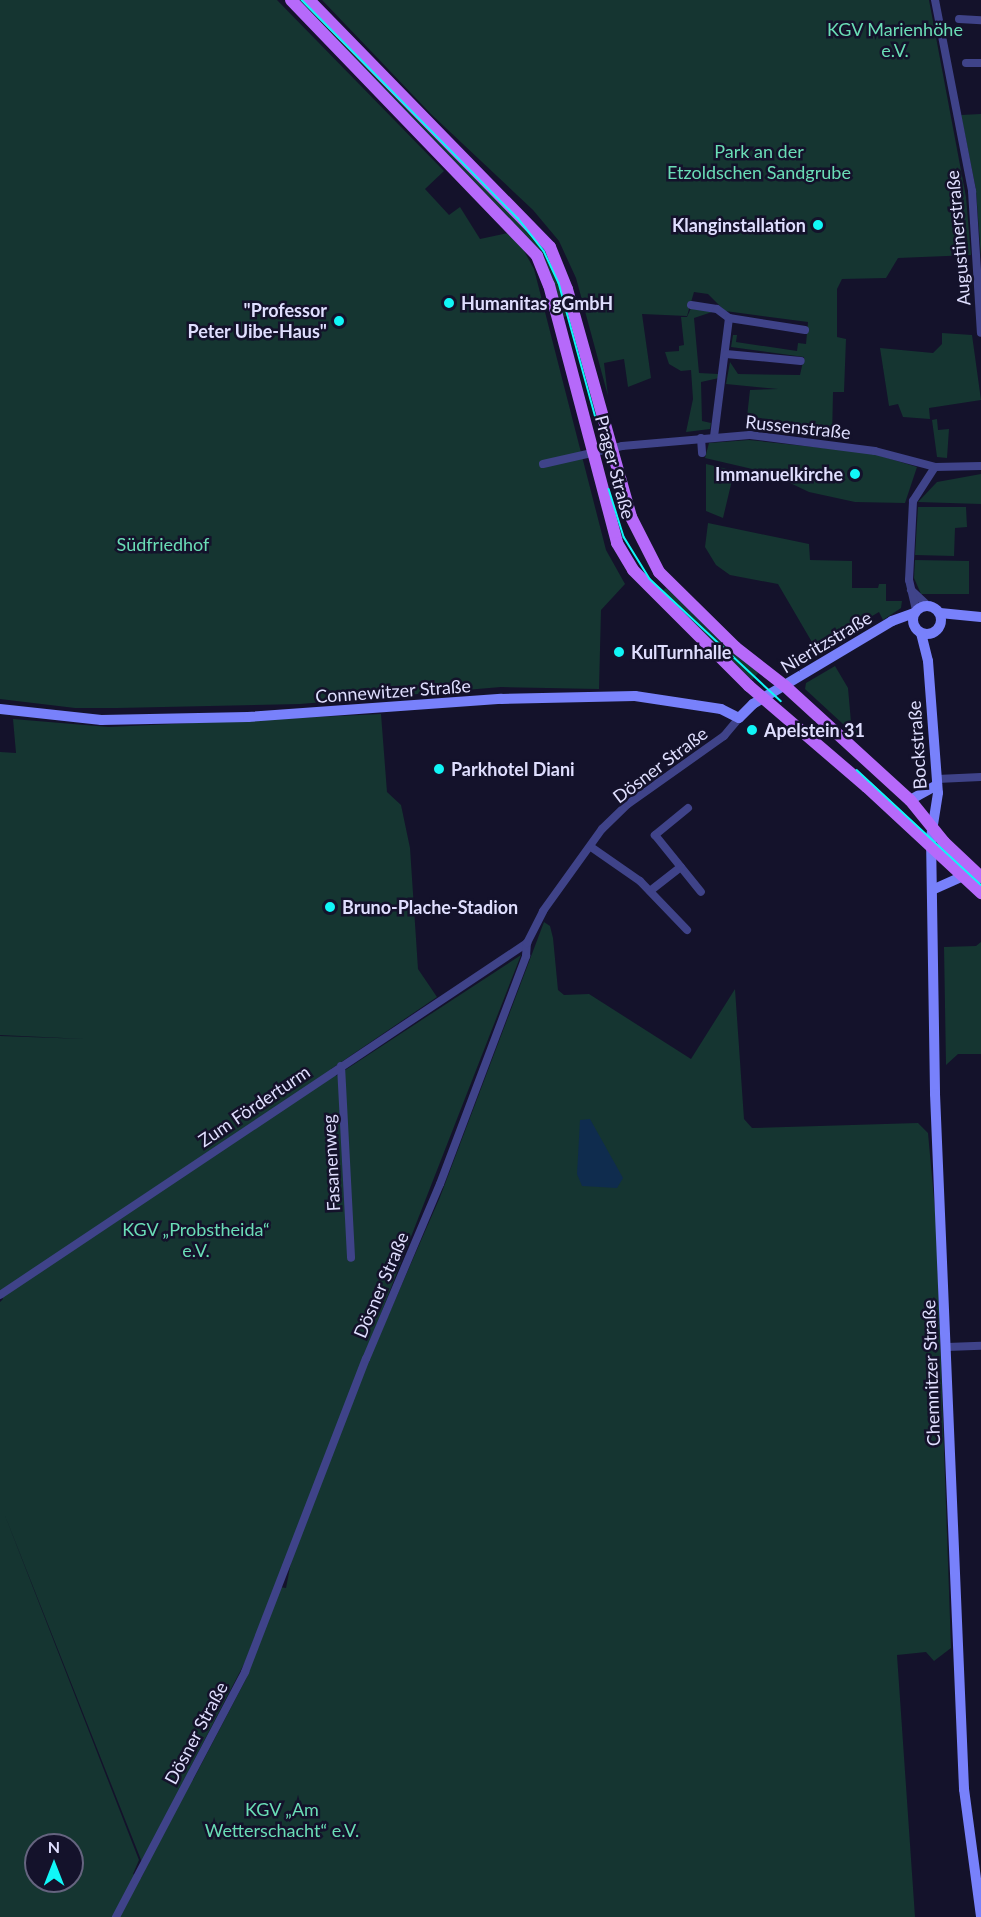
<!DOCTYPE html>
<html>
<head>
<meta charset="utf-8">
<style>
	body { margin:0 }
	#map { position:relative; width:981px; height:1917px; overflow:hidden; background:#14122b; font-family:Lato,sans-serif }
	div>[style] { position:absolute }
	[style*='--x'] { left:calc(var(--x)*1px); top:calc(var(--y)*1px); width:calc(var(--w)*1px); rotate:calc(var(--a)*1deg) }
	.green>* { inset:0; background:#153531 }
	.water>* { inset:0; background:#0f2c4e }
	.street>* { height:8px; margin:-4px; padding:0 4px; transform-origin:4px; border-radius:4px; background:#3f4389 }
	.secondary>* { height:10px; margin:-5px; padding:0 5px; transform-origin:5px; border-radius:5px; background:#7881fb }
	.secondary>.ring { margin:-5px; padding:0; box-sizing:content-box; background:none; border:10px solid #7881fb; border-radius:50% }
	.primary>* { height:12px; margin:-6px; padding:0 6px; transform-origin:6px; border-radius:6px; background:#b669fa }
	.tram>* { height:1.5px; margin:-0.75px; padding:0 0.75px; transform-origin:0.75px; border-radius:0.75px; background:#11f6f7 }
	.dots>* { width:16px; height:16px; translate:-50% -50%; box-sizing:border-box; border:3px solid #14122b; border-radius:50% }
	span { translate:-50% -50%; white-space:nowrap; text-align:center; line-height:1.15; -webkit-text-stroke:5px #14122b; paint-order:stroke }
	.park-label { font-size:18px; color:#6addb6 }
	.poi-label { font-size:18px; color:#dfdefe; font-weight:700 }
	.right { translate:-100% -50%; text-align:right }
	.left { translate:0 -50%; text-align:left }
	.street-label { font-size:18px; color:#dfdefe }
	.north { position:absolute; left:24px; top:1833px; width:60px; height:60px; box-sizing:border-box; background:#14122b; border:2px solid #65647f; border-radius:50%; rotate:0deg; font-size:16px; font-weight:700; line-height:24px; text-align:center; color:#dfdefe }
	.north::after { content:''; display:block; margin:auto; width:21px; height:27px; background:#11f6f7; clip-path:polygon(50% 0,100% 100%,50% 72%,0 100%) }
</style>
</head>
<body>
<div id="map">
	<div class="green">
		<i style="clip-path:polygon(0 0,277px 0,444px 171px,425px 189px,449px 215px,460px 207px,480px 239px,508px 233px,523px 249px,534px 269px,606px 550px,625px 584px,601px 610px,599px 689px,501px 687px,300px 704px,117px 708px,75px 708px,0 699px)"></i>
		<i style="clip-path:polygon(295px 0,305px 0,546px 249px,570px 315px,560px 318px,529px 239px)"></i>
		<i style="clip-path:polygon(322px 0,929px 0,966px 197px,971px 255px,898px 258px,886px 278px,842px 279px,837px 289px,837px 337px,846px 339px,844px 392px,833px 392px,832px 439px,746px 426px,750px 390px,778px 389px,726px 384px,730px 362px,738px 374px,800px 375px,804px 357px,731px 347px,733px 335px,737px 335px,736px 342px,797px 351px,798px 343px,806px 344px,808px 322px,725px 311px,708px 294px,694px 292px,687px 316px,642px 314px,651px 378px,628px 387px,624px 359px,604px 363px,608px 396px,576px 278px,559px 241px,533px 210px,431px 114px)"></i>
		<i style="clip-path:polygon(981px 114px,981px 258px,976px 190px,961px 115px)"></i>
		<i style="clip-path:polygon(691px 308px,712px 312px,694px 318px,699px 373px,718px 374px,719px 378px,701px 382px,702px 421px,711px 423px,710px 429px,686px 432px,693px 399px,691px 370px,681px 371px,669px 364px,665px 352px,679px 351px,679px 346px,684px 345px,681px 317px,687px 317px)"></i>
		<i style="clip-path:polygon(942px 333px,972px 335px,981px 400px,929px 408px,930px 419px,903px 417px,898px 404px,889px 406px,880px 348px,933px 353px,942px 344px)"></i>
		<i style="clip-path:polygon(937px 419px,938px 430px,949px 429px,947px 458px,937px 457px,932px 420px)"></i>
		<i style="clip-path:polygon(749px 440px,871px 453px,917px 467px,905px 503px,855px 502px,809px 492px,769px 473px,705px 458px,709px 443px)"></i>
		<i style="clip-path:polygon(706px 464px,740px 472px,738px 477px,733px 476px,723px 518px,706px 511px)"></i>
		<i style="clip-path:polygon(981px 474px,981px 504px,918px 502px,937px 482px)"></i>
		<i style="clip-path:polygon(918px 507px,966px 507px,967px 527px,955px 528px,954px 556px,915px 555px)"></i>
		<i style="clip-path:polygon(708px 523px,809px 544px,810px 560px,852px 561px,852px 588px,878px 588px,879px 584px,886px 584px,886px 601px,902px 601px,901px 608px,883px 620px,879px 612px,816px 649px,778px 584px,730px 575px,716px 565px,705px 547px)"></i>
		<i style="clip-path:polygon(915px 560px,969px 561px,969px 594px,921px 594px,914px 578px)"></i>
		<i style="clip-path:polygon(666px 588px,760px 671px,752px 680px,660px 594px)"></i>
		<i style="clip-path:polygon(835px 666px,848px 688px,851px 722px,861px 730px,856px 736px,805px 689px,806px 683px)"></i>
		<i style="clip-path:polygon(evenodd,381px 714px,387px 792px,401px 805px,410px 848px,418px 969px,437px 997px,331px 1069px,336px 1076px,521px 955px,245px 1662px,189px 1770px,193px 1780px,246px 1679px,280px 1587px,286px 1588px,292px 1557px,361px 1378px,440px 1197px,544px 922px,550px 926px,553px 938px,558px 990px,564px 995px,589px 994px,691px 1059px,735px 989px,744px 1119px,752px 1128px,918px 1123px,928px 1133px,936px 1221px,951px 1648px,934px 1661px,926px 1652px,897px 1655px,915px 1917px,0 1917px,0 1302px,3px 1299px,0 1291px,0 1036px,85px 1039px,0 1035px,0 752px,16px 753px,13px 719px,109px 727px,381px 714px,4px 1513px,145px 1870px,141px 1878px,133px 1874px,139px 1860px,4px 1513px,381px 714px,36px 1845px,72px 1845px,72px 1881px,36px 1881px,36px 1845px)"></i>
		<i style="clip-path:polygon(981px 942px,981px 1054px,958px 1054px,946px 1065px,944px 947px,976px 946px)"></i>
	</div>
	<div class="water">
		<i style="clip-path:polygon(590px 1119px,623px 1178px,617px 1188px,582px 1186px,577px 1174px,580px 1120px)"></i>
	</div>
	<div class="street">
		<i style="--x:935;--y:0;--w:195;--a:79"></i>
		<i style="--x:972;--y:191;--w:142;--a:86.4"></i>
		<i style="--x:959;--y:19;--w:22;--a:3"></i>
		<i style="--x:966;--y:63;--w:15;--a:0"></i>
		<i style="--x:691;--y:305;--w:26;--a:9"></i>
		<i style="--x:717;--y:309;--w:15;--a:37"></i>
		<i style="--x:729;--y:318;--w:119;--a:97.2"></i>
		<i style="--x:729;--y:318;--w:77;--a:9"></i>
		<i style="--x:726;--y:354;--w:75;--a:5.3"></i>
		<i style="--x:701;--y:438;--w:15;--a:86"></i>
		<i style="--x:543;--y:464;--w:81;--a:-12.8"></i>
		<i style="--x:622;--y:446;--w:128;--a:-4.9"></i>
		<i style="--x:750;--y:435;--w:126;--a:7.3"></i>
		<i style="--x:875;--y:451;--w:62;--a:14.9"></i>
		<i style="--x:935;--y:467;--w:46;--a:-1.2"></i>
		<i style="--x:911;--y:590;--w:22;--a:43"></i>
		<i style="--x:916;--y:610;--w:31;--a:-103"></i>
		<i style="--x:909;--y:580;--w:79;--a:-87.1"></i>
		<i style="--x:913;--y:501;--w:40;--a:-57.1"></i>
		<i style="--x:937;--y:779;--w:44;--a:-2.6"></i>
		<i style="--x:688;--y:808;--w:43;--a:140.7"></i>
		<i style="--x:655;--y:835;--w:73;--a:51.1"></i>
		<i style="--x:591;--y:847;--w:60;--a:34.8"></i>
		<i style="--x:640;--y:881;--w:68;--a:46.2"></i>
		<i style="--x:650;--y:891;--w:39;--a:-38"></i>
		<i style="--x:341;--y:1066;--w:192;--a:87"></i>
		<i style="--x:0;--y:1295;--w:634;--a:-33.74"></i>
		<i style="--x:947;--y:1347;--w:34;--a:-2"></i>
		<i style="--x:116;--y:1917;--w:277;--a:-62.2"></i>
		<i style="--x:245;--y:1672;--w:336;--a:-68.9"></i>
		<i style="--x:366;--y:1359;--w:190;--a:-67.1"></i>
		<i style="--x:440;--y:1184;--w:244;--a:-69.3"></i>
		<i style="--x:526;--y:956;--w:13;--a:-86"></i>
		<i style="--x:527;--y:943;--w:36;--a:-63"></i>
		<i style="--x:543;--y:911;--w:101;--a:-54.3"></i>
		<i style="--x:602;--y:829;--w:36;--a:-44"></i>
		<i style="--x:628;--y:804;--w:118;--a:-35.3"></i>
		<i style="--x:724;--y:736;--w:23;--a:-50"></i>
	</div>
	<div class="secondary">
		<i class="ring" style="left:913px;top:606px;width:18px;height:18px"></i>
		<i style="--x:940;--y:613;--w:41;--a:5.6"></i>
		<i style="--x:921;--y:633;--w:29;--a:76"></i>
		<i style="--x:928;--y:661;--w:132;--a:85.7"></i>
		<i style="--x:938;--y:793;--w:45;--a:99"></i>
		<i style="--x:931;--y:837;--w:257;--a:89.1"></i>
		<i style="--x:935;--y:1094;--w:696;--a:87.61"></i>
		<i style="--x:964;--y:1789;--w:129;--a:82.4"></i>
		<i style="--x:0;--y:709;--w:102;--a:6.2"></i>
		<i style="--x:101;--y:720;--w:147;--a:-1.2"></i>
		<i style="--x:248;--y:717;--w:254;--a:-4.1"></i>
		<i style="--x:501;--y:699;--w:134;--a:-1.3"></i>
		<i style="--x:635;--y:696;--w:87;--a:8.6"></i>
		<i style="--x:721;--y:709;--w:20;--a:27"></i>
		<i style="--x:739;--y:718;--w:20;--a:-45"></i>
		<i style="--x:753;--y:704;--w:162;--a:-30.8"></i>
		<i style="--x:892;--y:621;--w:23;--a:-20"></i>
		<i style="--x:910;--y:800;--w:31;--a:-29"></i>
		<i style="--x:932;--y:890;--w:35;--a:-24"></i>
	</div>
	<div class="primary">
		<i style="--x:291;--y:0;--w:355;--a:46.1"></i>
		<i style="--x:537;--y:256;--w:31;--a:68"></i>
		<i style="--x:549;--y:285;--w:267;--a:75.2"></i>
		<i style="--x:617;--y:543;--w:31;--a:59"></i>
		<i style="--x:633;--y:570;--w:164;--a:45"></i>
		<i style="--x:749;--y:686;--w:155;--a:40.6"></i>
		<i style="--x:867;--y:787;--w:156;--a:42.9"></i>
		<i style="--x:309;--y:0;--w:345;--a:45.7"></i>
		<i style="--x:550;--y:247;--w:45;--a:68"></i>
		<i style="--x:567;--y:289;--w:237;--a:74.3"></i>
		<i style="--x:631;--y:517;--w:62;--a:63"></i>
		<i style="--x:659;--y:572;--w:107;--a:44.6"></i>
		<i style="--x:735;--y:647;--w:63;--a:38"></i>
		<i style="--x:785;--y:686;--w:169;--a:42.4"></i>
		<i style="--x:910;--y:800;--w:54;--a:51"></i>
		<i style="--x:944;--y:842;--w:51;--a:43.4"></i>
	</div>
	<div class="tram">
		<i style="--x:302;--y:0;--w:307;--a:45.3"></i>
		<i style="--x:518;--y:218;--w:42;--a:51.8"></i>
		<i style="--x:544;--y:251;--w:35;--a:65"></i>
		<i style="--x:559;--y:283;--w:140;--a:74.7"></i>
		<i style="--x:609;--y:489;--w:50;--a:72.6"></i>
		<i style="--x:624;--y:537;--w:49;--a:58.2"></i>
		<i style="--x:650;--y:579;--w:179;--a:43"></i>
		<i style="--x:857;--y:770;--w:169;--a:42.8"></i>
	</div>
	<div class="dots">
		<i style="left:818px;top:225px;background:#11f6f7"></i>
		<i style="left:449px;top:303px;background:#11f6f7"></i>
		<i style="left:339px;top:321px;background:#11f6f7"></i>
		<i style="left:855px;top:474px;background:#11f6f7"></i>
		<i style="left:619px;top:652px;background:#11f6f7"></i>
		<i style="left:752px;top:730px;background:#11f6f7"></i>
		<i style="left:439px;top:769px;background:#11f6f7"></i>
		<i style="left:330px;top:907px;background:#11f6f7"></i>
	</div>
	<div class="park-label">
		<span style="left:895px;top:40px">KGV Marienhöhe<br>e.V.</span>
		<span style="left:759px;top:162px">Park an der<br>Etzoldschen Sandgrube</span>
		<span style="left:163px;top:544px">Südfriedhof</span>
		<span style="left:196px;top:1240px">KGV „Probstheida“<br>e.V.</span>
		<span style="left:282px;top:1820px">KGV „Am<br>Wetterschacht“ e.V.</span>
	</div>
	<div class="poi-label">
		<span class="right" style="left:806px;top:225px">Klanginstallation</span>
		<span class="left" style="left:461px;top:303px">Humanitas gGmbH</span>
		<span class="right" style="left:327px;top:321px">"Professor<br>Peter Uibe-Haus"</span>
		<span class="right" style="left:843px;top:474px">Immanuelkirche</span>
		<span class="left" style="left:631px;top:652px">KulTurnhalle</span>
		<span class="left" style="left:764px;top:730px">Apelstein 31</span>
		<span class="left" style="left:451px;top:769px">Parkhotel Diani</span>
		<span class="left" style="left:342px;top:907px">Bruno-Plache-Stadion</span>
	</div>
	<div class="street-label">
		<span style="left:958px;top:238px;rotate:-95deg">Augustinerstraße</span>
		<span style="left:798px;top:427px;rotate:6deg">Russenstraße</span>
		<span style="left:615px;top:467px;rotate:75deg">Prager Straße</span>
		<span style="left:826px;top:642px;rotate:-31deg">Nieritzstraße</span>
		<span style="left:393px;top:691px;rotate:-4deg">Connewitzer Straße</span>
		<span style="left:917px;top:745px;rotate:-94deg">Bockstraße</span>
		<span style="left:660px;top:765px;rotate:-37deg">Dösner Straße</span>
		<span style="left:254px;top:1106px;rotate:-34deg">Zum Förderturm</span>
		<span style="left:331px;top:1163px;rotate:-93deg">Fasanenweg</span>
		<span style="left:381px;top:1285px;rotate:-67deg">Dösner Straße</span>
		<span style="left:931px;top:1373px;rotate:-92deg">Chemnitzer Straße</span>
		<span style="left:196px;top:1733px;rotate:-62deg">Dösner Straße</span>
	</div>
	<div class="north">N</div>
</div>
</body>
</html>
